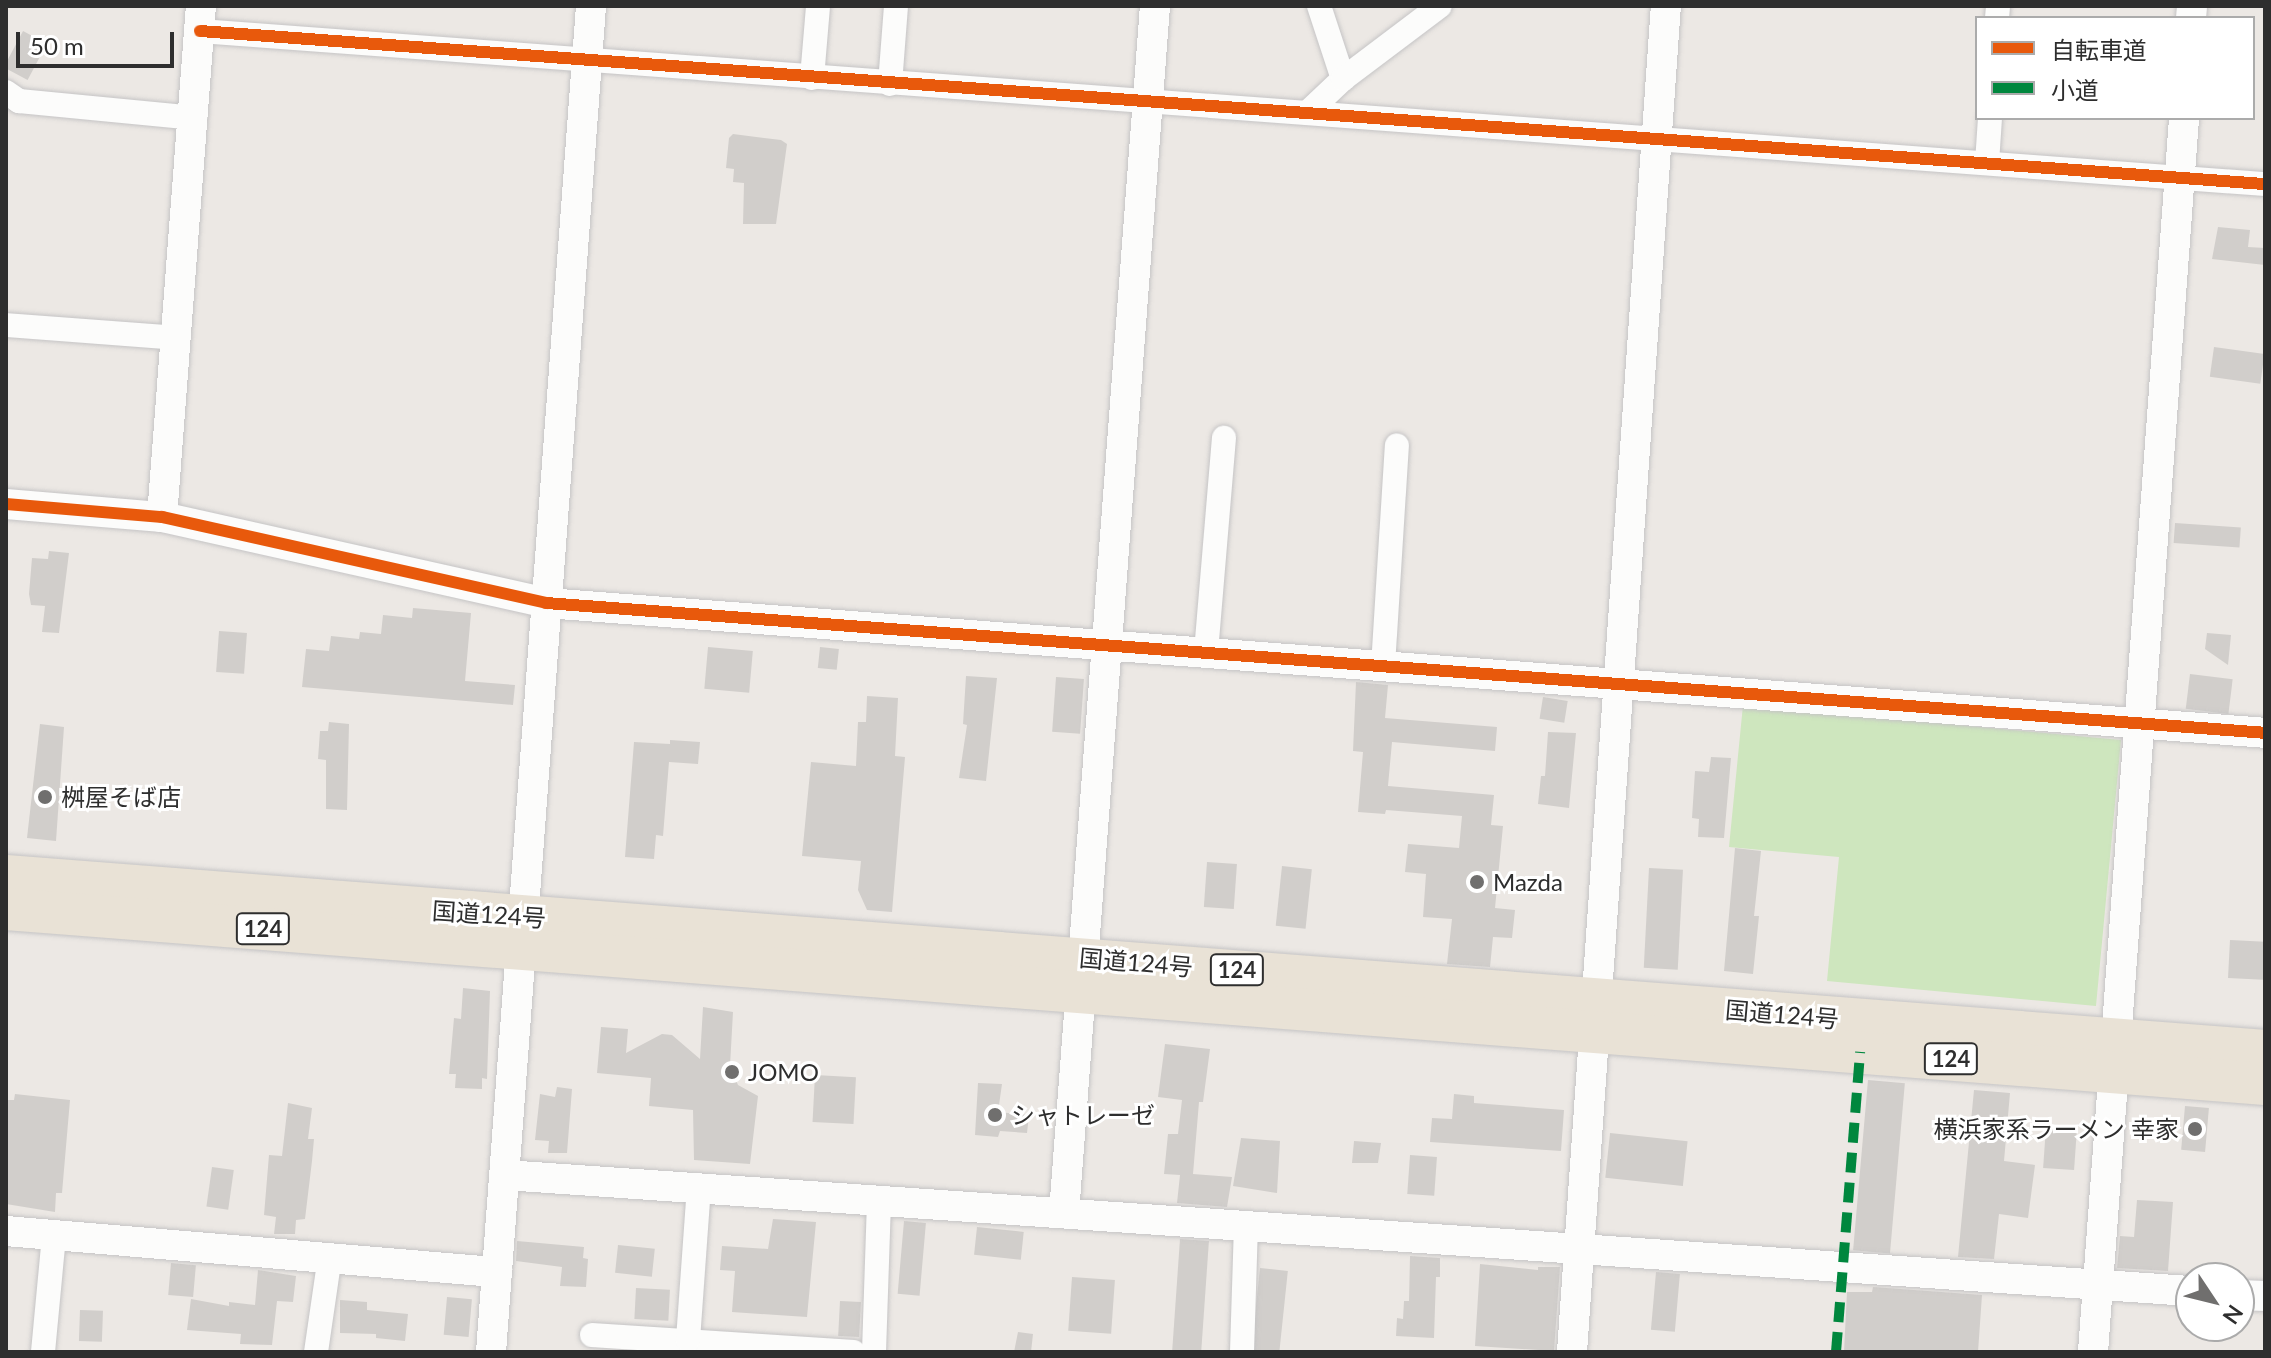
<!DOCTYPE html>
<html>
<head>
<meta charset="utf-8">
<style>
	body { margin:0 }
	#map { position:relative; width:2271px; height:1358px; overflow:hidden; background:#ece8e4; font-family:Lato,"Noto Sans JP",sans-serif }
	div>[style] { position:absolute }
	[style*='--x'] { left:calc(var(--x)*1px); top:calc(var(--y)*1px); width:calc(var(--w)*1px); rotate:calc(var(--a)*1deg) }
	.green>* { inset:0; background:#cee6be }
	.building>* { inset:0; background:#d1cecb; transform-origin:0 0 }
	.roads { filter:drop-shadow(0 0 2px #c5c4c5) drop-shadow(0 0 2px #c5c4c5) }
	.minor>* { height:24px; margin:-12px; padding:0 12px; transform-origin:12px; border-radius:12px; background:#fcfcfb }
	.tertiary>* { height:30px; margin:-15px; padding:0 15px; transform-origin:15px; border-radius:15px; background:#fcfcfb }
	.trunk>* { height:42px; margin:-21px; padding:0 21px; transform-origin:21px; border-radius:21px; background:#e9e2d6 }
	.quiet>* { height:10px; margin-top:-5px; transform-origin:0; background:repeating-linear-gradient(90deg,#00873e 0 20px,transparent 0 30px) }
	.cycleway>* { height:12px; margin:-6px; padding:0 6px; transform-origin:6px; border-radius:6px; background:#e8590c }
	.dots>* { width:22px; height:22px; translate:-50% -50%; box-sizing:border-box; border:4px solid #fff; border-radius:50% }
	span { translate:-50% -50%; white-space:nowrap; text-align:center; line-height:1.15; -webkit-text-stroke:6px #fff; paint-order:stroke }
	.shield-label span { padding:2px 6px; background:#fff; border:2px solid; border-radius:6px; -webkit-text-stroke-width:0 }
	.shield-label { font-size:22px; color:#2e2e2e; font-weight:700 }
	.poi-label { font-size:24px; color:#2e2e2e }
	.left { translate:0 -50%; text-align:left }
	.right { translate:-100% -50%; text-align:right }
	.street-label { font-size:24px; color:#2e2e2e }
	.frame { position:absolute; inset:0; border:8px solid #2e2e2e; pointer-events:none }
	.legend { position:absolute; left:1975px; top:16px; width:280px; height:104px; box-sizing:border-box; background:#fff; border:2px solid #ababab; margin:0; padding:10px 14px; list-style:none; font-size:24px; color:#2e2e2e }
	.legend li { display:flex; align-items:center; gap:16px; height:40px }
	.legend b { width:40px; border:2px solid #ababab }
	.north { position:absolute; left:2175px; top:1262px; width:80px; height:80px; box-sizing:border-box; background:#fff; border:2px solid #ababab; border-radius:50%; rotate:125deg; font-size:22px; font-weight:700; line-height:32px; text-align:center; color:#2e2e2e }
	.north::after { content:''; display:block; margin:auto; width:28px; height:36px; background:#706f6e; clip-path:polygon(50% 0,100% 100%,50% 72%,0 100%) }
	.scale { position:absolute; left:16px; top:32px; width:158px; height:36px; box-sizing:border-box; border:4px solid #2e2e2e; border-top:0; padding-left:10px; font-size:24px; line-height:28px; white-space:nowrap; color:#2e2e2e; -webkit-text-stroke:6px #fff; paint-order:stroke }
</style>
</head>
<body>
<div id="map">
	<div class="green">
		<i style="clip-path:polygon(1743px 705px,2121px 740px,2096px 1006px,1827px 981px,1839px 857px,1729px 847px)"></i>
	</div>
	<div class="building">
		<i style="left:23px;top:31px;width:27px;height:41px;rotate:28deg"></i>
		<i style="clip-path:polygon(733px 134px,781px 140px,787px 144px,776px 224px,743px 224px,744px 183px,733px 182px,734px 169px,726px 168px,729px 138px)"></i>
		<i style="clip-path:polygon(2218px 227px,2250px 230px,2248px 247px,2265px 248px,2265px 265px,2212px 259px)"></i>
		<i style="left:2214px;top:347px;width:51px;height:30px;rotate:8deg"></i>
		<i style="left:2175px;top:523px;width:66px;height:20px;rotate:4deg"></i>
		<i style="clip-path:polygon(49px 551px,69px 553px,59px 633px,42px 632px,45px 606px,31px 605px,29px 594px,32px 558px,48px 559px)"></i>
		<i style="clip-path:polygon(413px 608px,471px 613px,465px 681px,515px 685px,513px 705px,302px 687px,306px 649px,329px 651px,331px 636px,359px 639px,360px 632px,381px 634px,383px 615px,412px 618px)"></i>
		<i style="left:219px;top:631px;width:28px;height:41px;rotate:4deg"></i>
		<i style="clip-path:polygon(2207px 633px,2231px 635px,2228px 665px,2205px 649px)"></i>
		<i style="left:708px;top:647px;width:45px;height:42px;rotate:5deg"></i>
		<i style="left:820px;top:647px;width:19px;height:21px;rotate:6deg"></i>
		<i style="left:2190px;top:674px;width:43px;height:35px;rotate:7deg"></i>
		<i style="clip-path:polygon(966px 676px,997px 678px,986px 781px,959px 778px,967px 725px,963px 724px)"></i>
		<i style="left:1056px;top:677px;width:28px;height:55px;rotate:4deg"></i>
		<i style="clip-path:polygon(1356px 682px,1388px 685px,1385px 718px,1497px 727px,1495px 751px,1392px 742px,1388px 786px,1494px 795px,1491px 825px,1503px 826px,1495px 908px,1515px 910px,1512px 938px,1493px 937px,1490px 967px,1447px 964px,1452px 919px,1423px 917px,1426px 874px,1405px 872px,1408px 844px,1459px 848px,1462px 816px,1386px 810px,1385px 814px,1358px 812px,1363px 752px,1353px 751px)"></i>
		<i style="clip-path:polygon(867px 696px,898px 698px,895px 756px,905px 757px,892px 912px,867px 910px,858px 890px,861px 861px,802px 856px,811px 762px,856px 766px,858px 722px,866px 722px)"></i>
		<i style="left:1543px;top:697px;width:25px;height:22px;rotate:9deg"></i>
		<i style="clip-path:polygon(329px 722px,349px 724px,347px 810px,326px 809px,326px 760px,318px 759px,320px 731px,328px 731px)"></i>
		<i style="clip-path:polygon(40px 724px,64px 727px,56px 841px,27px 838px)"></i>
		<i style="clip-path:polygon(1548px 732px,1576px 733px,1569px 808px,1538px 804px,1541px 776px,1545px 776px)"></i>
		<i style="clip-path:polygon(670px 740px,700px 742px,698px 764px,669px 762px,663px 836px,656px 835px,654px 859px,625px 857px,634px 742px,670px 744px)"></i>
		<i style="clip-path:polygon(1711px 757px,1731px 758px,1724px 838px,1698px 837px,1699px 819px,1692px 818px,1695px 771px,1709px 772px)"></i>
		<i style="clip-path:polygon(1735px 848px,1761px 851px,1754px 916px,1759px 916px,1753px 974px,1724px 971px)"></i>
		<i style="left:1207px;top:862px;width:30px;height:45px;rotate:4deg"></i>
		<i style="left:1282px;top:866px;width:30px;height:60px;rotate:6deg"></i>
		<i style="left:1649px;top:868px;width:34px;height:100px;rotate:3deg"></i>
		<i style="left:2230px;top:940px;width:35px;height:38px;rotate:3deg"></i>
		<i style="clip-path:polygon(463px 988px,490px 991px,487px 1079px,482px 1078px,482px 1089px,455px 1088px,456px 1074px,449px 1074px,454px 1018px,461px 1019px)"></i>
		<i style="clip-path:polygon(703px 1007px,733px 1012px,730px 1066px,738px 1085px,758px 1096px,750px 1164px,694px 1160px,693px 1110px,649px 1106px,651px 1078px,597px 1073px,601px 1027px,628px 1029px,626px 1053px,662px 1034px,672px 1035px,700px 1059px)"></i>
		<i style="clip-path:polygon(1165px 1044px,1210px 1049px,1203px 1102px,1199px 1102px,1193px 1174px,1232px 1177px,1227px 1207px,1177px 1203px,1180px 1175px,1164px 1174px,1168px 1134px,1178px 1134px,1182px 1100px,1158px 1097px)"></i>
		<i style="left:815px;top:1075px;width:41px;height:47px;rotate:3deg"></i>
		<i style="left:1868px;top:1080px;width:37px;height:171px;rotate:5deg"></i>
		<i style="clip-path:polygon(978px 1083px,1002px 1084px,998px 1112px,1029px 1115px,1027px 1133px,1000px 1131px,998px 1137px,975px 1135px)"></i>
		<i style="clip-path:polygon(557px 1087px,572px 1089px,567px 1153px,548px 1153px,549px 1141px,535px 1140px,540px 1094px,555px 1097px)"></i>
		<i style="clip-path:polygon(1974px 1090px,2010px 1093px,2004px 1161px,2035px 1165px,2028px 1218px,1999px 1214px,1994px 1259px,1958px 1257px)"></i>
		<i style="clip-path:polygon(15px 1094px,70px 1100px,62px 1193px,56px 1193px,55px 1212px,6px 1204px,6px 1100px,14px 1100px)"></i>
		<i style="clip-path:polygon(1454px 1094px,1474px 1096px,1474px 1103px,1564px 1110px,1561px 1151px,1430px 1142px,1432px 1118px,1452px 1119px)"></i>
		<i style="clip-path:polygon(288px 1103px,312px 1108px,308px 1139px,314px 1139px,312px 1161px,305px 1219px,296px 1220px,295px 1234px,274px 1234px,276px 1217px,264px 1215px,269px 1155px,282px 1156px)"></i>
		<i style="left:2185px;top:1106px;width:24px;height:44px;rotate:5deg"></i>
		<i style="left:2046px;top:1127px;width:31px;height:41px;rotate:4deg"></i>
		<i style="left:1610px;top:1133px;width:78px;height:45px;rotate:6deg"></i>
		<i style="clip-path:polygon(1241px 1138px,1280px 1141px,1277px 1193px,1233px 1186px)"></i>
		<i style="clip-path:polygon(1354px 1141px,1381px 1143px,1378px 1163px,1352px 1163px)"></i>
		<i style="left:1410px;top:1155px;width:27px;height:39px;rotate:4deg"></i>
		<i style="left:212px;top:1167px;width:22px;height:40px;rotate:8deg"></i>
		<i style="clip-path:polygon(2137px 1200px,2173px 1202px,2168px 1271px,2117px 1268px,2120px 1236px,2134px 1237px)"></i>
		<i style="clip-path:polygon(773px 1219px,816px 1222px,807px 1317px,732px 1312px,735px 1271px,720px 1270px,722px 1246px,768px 1249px)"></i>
		<i style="left:904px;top:1221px;width:22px;height:73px;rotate:5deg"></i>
		<i style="left:977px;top:1227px;width:47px;height:28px;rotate:6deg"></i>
		<i style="left:1180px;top:1239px;width:29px;height:113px;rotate:4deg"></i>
		<i style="clip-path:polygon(517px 1241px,584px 1247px,583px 1258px,588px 1259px,586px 1287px,560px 1286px,562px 1267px,516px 1261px)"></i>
		<i style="left:618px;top:1245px;width:37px;height:28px;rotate:6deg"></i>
		<i style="clip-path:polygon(1410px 1256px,1440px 1258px,1440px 1277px,1436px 1277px,1434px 1338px,1396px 1336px,1397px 1318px,1403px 1319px,1404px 1301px,1409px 1301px)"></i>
		<i style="left:171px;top:1263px;width:25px;height:32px;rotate:5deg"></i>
		<i style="clip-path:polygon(1480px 1264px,1538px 1270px,1538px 1267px,1560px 1267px,1554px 1351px,1475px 1346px)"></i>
		<i style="left:1260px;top:1268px;width:28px;height:84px;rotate:6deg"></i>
		<i style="clip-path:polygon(258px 1270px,296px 1276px,293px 1302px,277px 1301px,272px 1345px,240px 1344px,241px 1334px,187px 1330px,191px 1299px,229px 1306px,229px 1302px,255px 1305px)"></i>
		<i style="left:1656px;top:1272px;width:24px;height:58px;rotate:5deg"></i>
		<i style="left:1072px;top:1277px;width:43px;height:54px;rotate:4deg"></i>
		<i style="clip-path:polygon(1873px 1287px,1982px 1295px,1978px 1352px,1844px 1352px,1847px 1292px,1872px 1292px)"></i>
		<i style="left:636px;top:1288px;width:34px;height:31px;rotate:3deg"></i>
		<i style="left:447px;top:1297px;width:25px;height:38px;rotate:5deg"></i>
		<i style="clip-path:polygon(340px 1300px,367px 1302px,367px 1310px,408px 1314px,405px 1341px,376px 1338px,376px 1334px,340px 1333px)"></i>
		<i style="left:840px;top:1301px;width:21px;height:35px;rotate:3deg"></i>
		<i style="left:80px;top:1310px;width:23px;height:31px;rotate:2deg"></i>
		<i style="clip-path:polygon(1018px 1332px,1033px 1334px,1031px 1352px,1014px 1352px)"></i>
	</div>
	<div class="roads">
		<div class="minor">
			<i style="--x:1319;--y:6;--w:77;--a:71.8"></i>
			<i style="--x:1997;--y:18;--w:12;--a:-85"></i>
			<i style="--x:200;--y:31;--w:2071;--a:4.24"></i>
			<i style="--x:812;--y:78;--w:72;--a:-85.2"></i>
			<i style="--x:890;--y:84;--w:78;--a:-85.6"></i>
			<i style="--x:6;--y:92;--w:16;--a:35"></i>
			<i style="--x:19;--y:101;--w:177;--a:5.5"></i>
			<i style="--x:1308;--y:112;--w:48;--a:-43.3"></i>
			<i style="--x:1343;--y:79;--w:121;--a:-37"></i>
			<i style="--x:1987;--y:163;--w:45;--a:-86.2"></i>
			<i style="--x:6;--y:325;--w:171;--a:4.3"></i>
			<i style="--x:1206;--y:652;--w:215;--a:-85.2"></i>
			<i style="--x:1383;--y:666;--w:221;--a:-86.4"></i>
			<i style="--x:592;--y:1335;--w:262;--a:3.7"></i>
			<i style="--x:688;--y:1340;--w:152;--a:-85.9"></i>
			<i style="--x:43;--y:1352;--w:118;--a:-84.6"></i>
			<i style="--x:316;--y:1352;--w:97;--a:-81.7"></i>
			<i style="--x:874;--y:1352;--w:151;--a:-88.1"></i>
			<i style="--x:1242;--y:1352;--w:126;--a:-88.2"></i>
		</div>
		<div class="tertiary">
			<i style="--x:2191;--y:18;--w:12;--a:-85"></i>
			<i style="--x:6;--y:504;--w:157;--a:4.8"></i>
			<i style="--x:162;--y:517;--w:394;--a:12.6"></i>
			<i style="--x:546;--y:603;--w:1724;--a:4.32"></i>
			<i style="--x:162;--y:517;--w:512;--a:-85.64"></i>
			<i style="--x:505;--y:1175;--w:1690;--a:3.94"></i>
			<i style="--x:1064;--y:1213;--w:1210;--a:-85.69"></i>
			<i style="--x:6;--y:1231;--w:493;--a:4.8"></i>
			<i style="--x:2239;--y:1295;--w:26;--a:2"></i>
			<i style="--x:491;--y:1352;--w:1350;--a:-85.75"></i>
			<i style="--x:1572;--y:1352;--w:1349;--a:-86.01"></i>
			<i style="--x:2093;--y:1352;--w:1237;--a:-85.78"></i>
		</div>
		<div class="trunk">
			<i style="--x:6;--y:876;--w:2266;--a:4.43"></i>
			<i style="--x:6;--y:909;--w:2266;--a:4.43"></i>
		</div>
	</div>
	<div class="quiet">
		<i style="--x:1836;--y:1352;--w:301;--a:-85.4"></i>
	</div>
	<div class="cycleway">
		<i style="--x:200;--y:31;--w:2071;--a:4.24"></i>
		<i style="--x:6;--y:504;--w:157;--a:4.8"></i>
		<i style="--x:162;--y:517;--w:394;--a:12.6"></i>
		<i style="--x:546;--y:603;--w:1724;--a:4.32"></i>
	</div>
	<div class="dots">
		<i style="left:45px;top:797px;background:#706f6e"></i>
		<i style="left:1477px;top:882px;background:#706f6e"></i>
		<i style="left:732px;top:1072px;background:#706f6e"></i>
		<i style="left:995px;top:1115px;background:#706f6e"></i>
		<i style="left:2195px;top:1129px;background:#706f6e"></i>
	</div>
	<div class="shield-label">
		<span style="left:263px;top:929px">124</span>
		<span style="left:1237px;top:970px">124</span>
		<span style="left:1951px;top:1059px">124</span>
	</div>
	<div class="poi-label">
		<span class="left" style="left:61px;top:797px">桝屋そば店</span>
		<span class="left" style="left:1493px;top:882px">Mazda</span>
		<span class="left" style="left:748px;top:1072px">JOMO</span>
		<span class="left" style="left:1011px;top:1115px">シャトレーゼ</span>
		<span class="right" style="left:2179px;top:1129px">横浜家系ラーメン 幸家</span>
	</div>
	<div class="street-label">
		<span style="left:489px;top:914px;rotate:4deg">国道124号</span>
		<span style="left:1136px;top:962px;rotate:5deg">国道124号</span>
		<span style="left:1782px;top:1014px;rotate:5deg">国道124号</span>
	</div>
	<div class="frame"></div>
	<ul class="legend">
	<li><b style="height:10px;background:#e8590c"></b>自転車道</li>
	<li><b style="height:10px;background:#00873e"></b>小道</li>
	</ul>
	<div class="north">N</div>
	<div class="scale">50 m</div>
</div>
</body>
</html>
